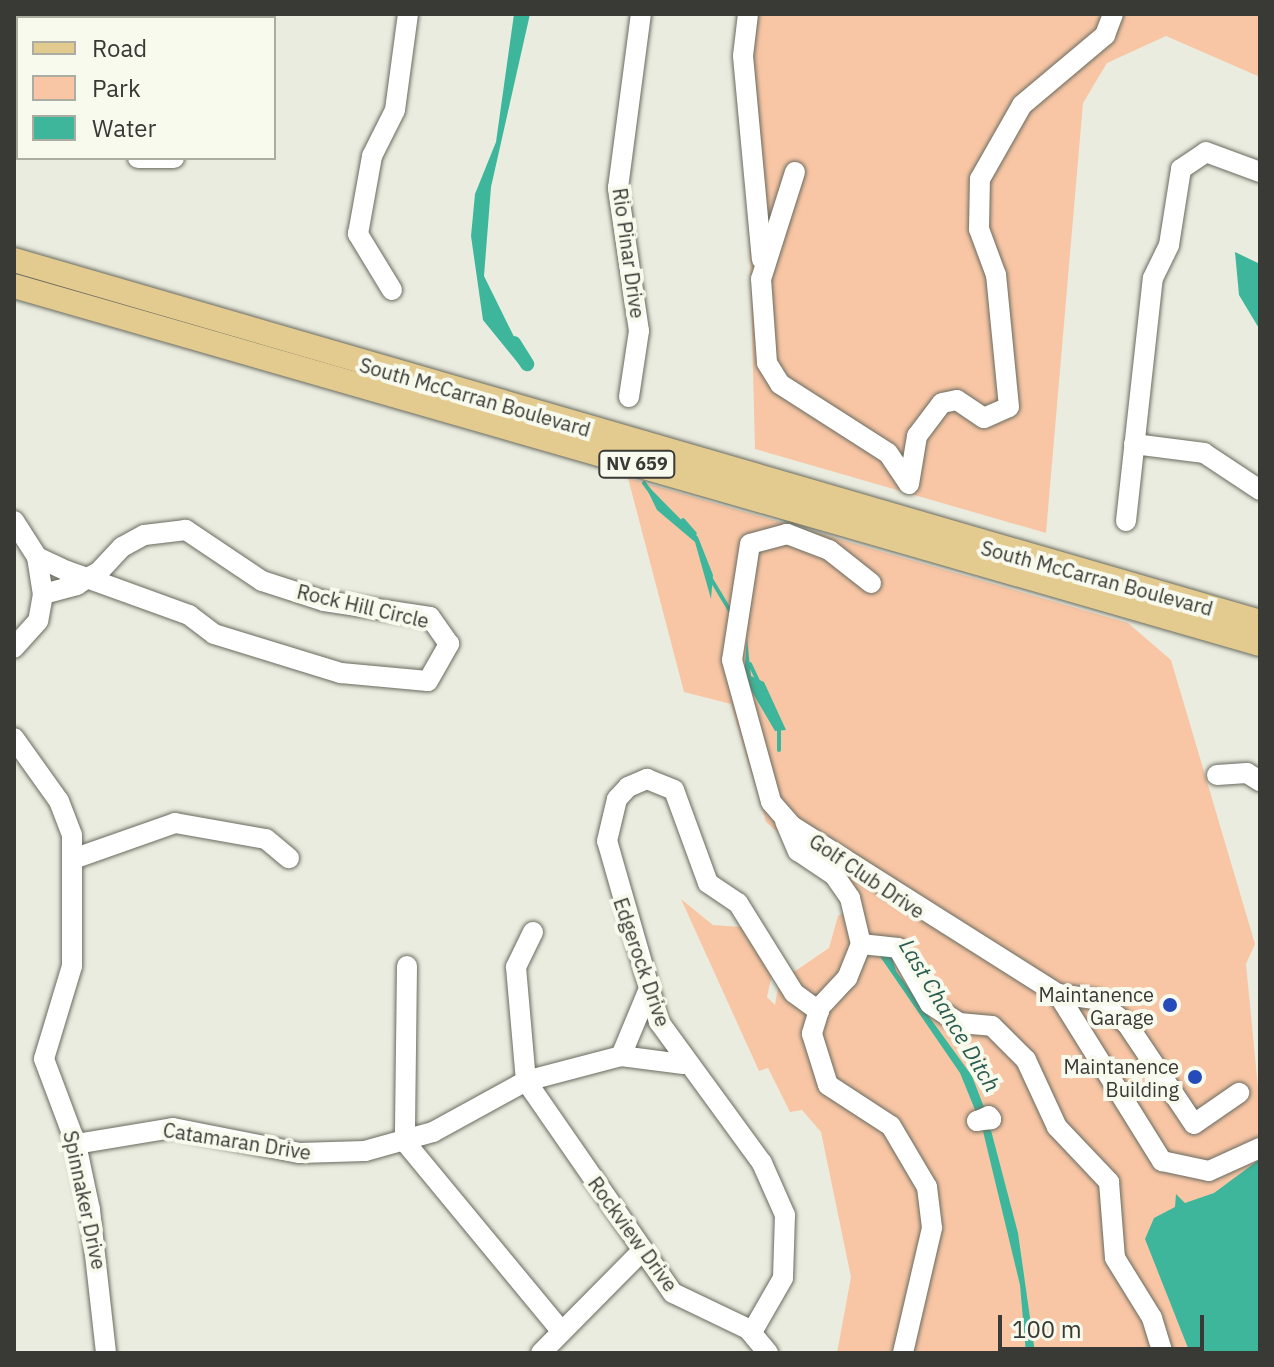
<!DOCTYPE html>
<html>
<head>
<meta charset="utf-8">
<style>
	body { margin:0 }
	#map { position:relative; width:1274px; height:1367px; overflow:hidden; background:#eaecdf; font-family:"IBM Plex Sans",sans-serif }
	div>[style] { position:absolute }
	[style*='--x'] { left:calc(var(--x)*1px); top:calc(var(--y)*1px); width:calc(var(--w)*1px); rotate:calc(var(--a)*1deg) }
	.green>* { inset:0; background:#f8c6a5 }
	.water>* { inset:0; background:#3db69b }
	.stream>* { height:4px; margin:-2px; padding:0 2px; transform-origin:2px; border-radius:2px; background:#3db69b }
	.canal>* { height:14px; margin:-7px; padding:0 7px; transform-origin:7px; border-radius:7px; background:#3db69b }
	.roads { filter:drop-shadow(0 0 2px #696b5f) drop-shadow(0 0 2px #696b5f) }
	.minor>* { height:20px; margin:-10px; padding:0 10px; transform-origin:10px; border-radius:10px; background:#fff }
	.major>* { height:24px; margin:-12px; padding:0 12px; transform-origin:12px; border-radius:12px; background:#e3ca8f }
	.dots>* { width:22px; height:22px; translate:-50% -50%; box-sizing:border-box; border:4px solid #f7faec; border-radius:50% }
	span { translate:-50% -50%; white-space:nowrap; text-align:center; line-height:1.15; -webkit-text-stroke:8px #f7faec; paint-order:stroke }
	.shield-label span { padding:2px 6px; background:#f7faec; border:2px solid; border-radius:6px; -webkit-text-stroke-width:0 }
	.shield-label { font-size:18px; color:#393a35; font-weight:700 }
	.street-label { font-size:20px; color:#393a35 }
	.poi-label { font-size:20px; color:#393a35 }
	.right { translate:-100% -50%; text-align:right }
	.water-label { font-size:22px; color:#2b5c50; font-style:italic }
	.frame { position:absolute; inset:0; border:16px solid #393a35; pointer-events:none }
	.legend { position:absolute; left:16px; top:16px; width:260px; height:144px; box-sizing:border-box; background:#f7faec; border:2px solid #abada3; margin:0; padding:10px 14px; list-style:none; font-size:24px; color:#393a35 }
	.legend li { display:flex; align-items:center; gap:16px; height:40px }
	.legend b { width:40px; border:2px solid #abada3 }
	.scale { position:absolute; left:998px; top:1315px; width:206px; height:36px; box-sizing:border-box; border:4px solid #393a35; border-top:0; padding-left:10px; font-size:24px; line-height:28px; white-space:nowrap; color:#393a35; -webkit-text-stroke:6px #f7faec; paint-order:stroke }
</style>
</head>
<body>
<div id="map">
	<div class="green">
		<i style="clip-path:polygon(744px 14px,1260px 14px,1260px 77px,1166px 36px,1107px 63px,1083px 103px,1046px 533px,755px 449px)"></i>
		<i style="clip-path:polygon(628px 478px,1128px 623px,1171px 660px,1255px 944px,1246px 964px,1260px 1108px,1260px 1353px,837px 1353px,851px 1277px,821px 1132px,802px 1110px,790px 1112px,768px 1068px,759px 1071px,681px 899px,713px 925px,741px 927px,772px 974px,767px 997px,775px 1005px,779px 982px,829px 948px,838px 916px,860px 903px,766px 822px,731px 704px,684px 692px)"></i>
	</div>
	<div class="water">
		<i style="clip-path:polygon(514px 14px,530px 14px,491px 187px,484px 276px,524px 357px,522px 368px,483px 320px,471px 236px,475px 194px,496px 142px)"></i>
		<i style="clip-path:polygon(1235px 252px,1260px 264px,1260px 330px,1239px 295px)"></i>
		<i style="clip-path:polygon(643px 481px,698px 537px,713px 575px,711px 599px,695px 542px,657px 510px)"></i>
		<i style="clip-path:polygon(747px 638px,751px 676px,764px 682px,786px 730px,775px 731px,744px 678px)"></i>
		<i style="clip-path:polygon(890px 951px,896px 971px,972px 1076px,987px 1115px,1018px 1233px,1035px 1353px,1026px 1353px,1020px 1285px,982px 1127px,960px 1073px,879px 955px)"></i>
		<i style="clip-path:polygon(1260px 1159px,1260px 1353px,1190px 1353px,1145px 1239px,1154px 1218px,1175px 1207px,1176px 1194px,1185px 1203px,1214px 1193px)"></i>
	</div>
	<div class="stream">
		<i style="--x:644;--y:483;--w:14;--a:54"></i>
		<i style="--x:683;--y:520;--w:18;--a:49"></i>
		<i style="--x:711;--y:579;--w:37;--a:59"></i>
		<i style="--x:750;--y:664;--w:19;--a:65"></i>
		<i style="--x:779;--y:725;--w:25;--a:90"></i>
	</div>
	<div class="canal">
		<i style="--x:514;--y:343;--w:25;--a:58"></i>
	</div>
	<div class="roads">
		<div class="minor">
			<i style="--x:748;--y:14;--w:42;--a:96.8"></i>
			<i style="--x:743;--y:56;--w:204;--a:84.7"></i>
			<i style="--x:14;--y:137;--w:4;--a:-14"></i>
			<i style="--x:138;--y:158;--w:36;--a:0"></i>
			<i style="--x:795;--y:172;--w:112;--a:107.6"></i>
			<i style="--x:761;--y:279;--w:84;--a:85.9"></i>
			<i style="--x:767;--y:363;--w:25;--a:58"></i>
			<i style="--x:780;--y:384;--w:128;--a:32.6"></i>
			<i style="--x:888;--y:453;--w:37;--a:56"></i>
			<i style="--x:392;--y:290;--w:66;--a:-121.3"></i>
			<i style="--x:358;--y:234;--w:79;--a:-79.8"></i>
			<i style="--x:372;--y:156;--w:51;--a:-63.4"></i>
			<i style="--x:395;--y:110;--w:97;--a:-82.3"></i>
			<i style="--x:629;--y:397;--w:67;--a:-81.4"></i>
			<i style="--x:639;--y:331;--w:145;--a:-98.4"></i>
			<i style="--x:618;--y:188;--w:176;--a:-82.5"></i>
			<i style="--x:1134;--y:444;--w:71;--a:7.3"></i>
			<i style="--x:1204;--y:453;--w:67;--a:33.5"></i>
			<i style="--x:909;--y:484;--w:49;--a:-80.5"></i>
			<i style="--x:917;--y:436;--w:41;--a:-52.9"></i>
			<i style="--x:942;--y:403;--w:15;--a:-11"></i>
			<i style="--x:957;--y:400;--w:32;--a:34"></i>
			<i style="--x:984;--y:418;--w:27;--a:-24"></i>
			<i style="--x:1009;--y:407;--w:133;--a:-95.6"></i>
			<i style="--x:996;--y:275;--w:49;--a:-110.3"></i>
			<i style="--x:979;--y:229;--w:50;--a:-88.9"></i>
			<i style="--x:980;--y:179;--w:85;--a:-60.4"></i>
			<i style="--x:1022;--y:105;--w:109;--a:-40.1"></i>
			<i style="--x:1105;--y:35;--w:22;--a:-69"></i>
			<i style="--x:14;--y:521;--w:43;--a:57.4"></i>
			<i style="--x:37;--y:557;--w:37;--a:81"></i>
			<i style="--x:43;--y:594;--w:27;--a:100"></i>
			<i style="--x:38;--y:621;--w:36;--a:132"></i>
			<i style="--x:1126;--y:521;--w:244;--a:-83.7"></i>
			<i style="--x:1153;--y:278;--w:37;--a:-64"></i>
			<i style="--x:1169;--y:245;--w:77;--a:-81"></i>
			<i style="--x:1181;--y:169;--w:30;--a:-34"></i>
			<i style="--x:1206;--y:152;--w:58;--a:20.3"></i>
			<i style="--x:37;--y:557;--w:33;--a:25"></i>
			<i style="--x:67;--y:571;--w:21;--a:19"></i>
			<i style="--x:87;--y:578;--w:109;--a:19.9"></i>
			<i style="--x:189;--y:615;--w:31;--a:37"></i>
			<i style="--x:214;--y:634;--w:133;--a:17.1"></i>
			<i style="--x:341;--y:673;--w:87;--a:5.3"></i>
			<i style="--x:428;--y:681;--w:43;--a:-60.4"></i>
			<i style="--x:449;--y:644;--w:33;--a:-125"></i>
			<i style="--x:430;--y:617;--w:107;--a:-171.4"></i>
			<i style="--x:324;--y:601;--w:65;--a:-162.1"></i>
			<i style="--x:262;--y:581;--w:92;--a:-146.1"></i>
			<i style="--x:186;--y:530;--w:42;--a:173.2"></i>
			<i style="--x:144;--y:535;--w:25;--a:151"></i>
			<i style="--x:122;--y:547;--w:34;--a:133"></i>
			<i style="--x:99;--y:572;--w:13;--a:153"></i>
			<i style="--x:87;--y:578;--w:12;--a:145"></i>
			<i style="--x:77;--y:585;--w:35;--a:165"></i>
			<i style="--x:871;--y:583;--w:53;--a:-141.8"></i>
			<i style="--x:829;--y:550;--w:45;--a:-159.1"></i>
			<i style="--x:787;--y:534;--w:38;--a:165"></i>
			<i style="--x:750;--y:544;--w:117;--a:98.8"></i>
			<i style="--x:732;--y:660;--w:147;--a:74.6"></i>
			<i style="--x:771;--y:802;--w:32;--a:49"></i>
			<i style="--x:792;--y:826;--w:315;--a:32.3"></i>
			<i style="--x:1058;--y:994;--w:197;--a:58.1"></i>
			<i style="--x:1162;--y:1161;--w:48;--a:12"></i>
			<i style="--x:1209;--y:1171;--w:56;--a:-24.3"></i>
			<i style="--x:14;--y:738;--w:77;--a:54.5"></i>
			<i style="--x:59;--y:801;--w:36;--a:69"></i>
			<i style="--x:72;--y:835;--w:131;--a:90"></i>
			<i style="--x:72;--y:966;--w:97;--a:106.8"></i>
			<i style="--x:44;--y:1059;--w:91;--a:69.4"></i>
			<i style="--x:76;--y:1144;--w:67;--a:78"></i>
			<i style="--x:90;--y:1210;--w:144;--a:83.6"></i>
			<i style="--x:1217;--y:775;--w:30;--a:-4"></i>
			<i style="--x:1247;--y:773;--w:15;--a:32"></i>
			<i style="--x:785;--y:821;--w:33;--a:67"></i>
			<i style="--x:798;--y:851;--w:43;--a:33.7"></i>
			<i style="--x:834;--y:875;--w:28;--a:55"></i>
			<i style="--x:850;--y:898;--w:47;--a:76.6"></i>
			<i style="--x:861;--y:944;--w:37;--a:6"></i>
			<i style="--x:898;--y:948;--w:64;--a:60.3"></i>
			<i style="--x:930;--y:1004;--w:35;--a:33"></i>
			<i style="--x:959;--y:1023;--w:33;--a:5"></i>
			<i style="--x:992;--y:1026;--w:48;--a:45"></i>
			<i style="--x:1026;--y:1060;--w:74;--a:65.2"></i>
			<i style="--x:1057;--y:1127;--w:76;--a:46.6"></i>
			<i style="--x:1109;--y:1182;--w:76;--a:85.5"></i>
			<i style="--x:1115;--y:1258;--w:70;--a:58.3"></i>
			<i style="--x:1152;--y:1318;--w:37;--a:73"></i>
			<i style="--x:73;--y:859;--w:108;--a:-19.4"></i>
			<i style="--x:175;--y:823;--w:92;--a:10"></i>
			<i style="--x:266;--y:839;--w:30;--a:40"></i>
			<i style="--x:533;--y:932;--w:39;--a:116"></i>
			<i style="--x:516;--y:967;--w:114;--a:85"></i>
			<i style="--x:526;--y:1081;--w:258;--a:55.3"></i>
			<i style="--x:673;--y:1293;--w:83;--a:25.6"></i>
			<i style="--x:748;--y:1329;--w:31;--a:50"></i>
			<i style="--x:861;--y:944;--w:37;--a:112"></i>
			<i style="--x:847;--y:978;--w:40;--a:133"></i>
			<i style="--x:820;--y:1007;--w:28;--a:107"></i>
			<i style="--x:812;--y:1034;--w:53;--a:72.6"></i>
			<i style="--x:828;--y:1085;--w:75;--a:33.1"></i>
			<i style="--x:891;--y:1126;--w:71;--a:59.5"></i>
			<i style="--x:927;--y:1187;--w:41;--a:83"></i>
			<i style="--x:932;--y:1228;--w:128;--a:103.1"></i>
			<i style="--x:407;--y:966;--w:176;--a:90.7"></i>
			<i style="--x:405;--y:1142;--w:246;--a:50.4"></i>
			<i style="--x:1058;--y:994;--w:37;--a:8"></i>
			<i style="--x:1095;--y:999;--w:41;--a:38"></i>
			<i style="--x:1127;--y:1024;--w:120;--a:56.2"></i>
			<i style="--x:1194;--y:1124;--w:55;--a:-34.6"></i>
			<i style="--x:621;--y:1056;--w:70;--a:-67.4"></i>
			<i style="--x:989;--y:1116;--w:4;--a:56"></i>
			<i style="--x:991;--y:1119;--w:14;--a:172"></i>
			<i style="--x:977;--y:1121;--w:9;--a:-21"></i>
			<i style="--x:985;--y:1118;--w:4;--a:-27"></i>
			<i style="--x:76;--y:1144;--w:98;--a:-9.4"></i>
			<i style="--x:173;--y:1128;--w:128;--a:11.2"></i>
			<i style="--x:299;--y:1153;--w:66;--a:-1.7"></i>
			<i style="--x:365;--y:1151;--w:71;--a:-15.6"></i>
			<i style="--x:433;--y:1132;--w:106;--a:-28.7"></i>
			<i style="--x:526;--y:1081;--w:98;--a:-14.7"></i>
			<i style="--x:621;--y:1056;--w:63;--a:7.4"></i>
			<i style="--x:752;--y:1332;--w:62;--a:-60.1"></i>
			<i style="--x:783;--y:1278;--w:63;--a:-88.2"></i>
			<i style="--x:785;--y:1215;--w:57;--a:-113.9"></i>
			<i style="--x:762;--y:1163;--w:175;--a:-126.1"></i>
			<i style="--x:659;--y:1022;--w:188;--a:-106"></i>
			<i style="--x:607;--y:841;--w:43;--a:-76.6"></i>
			<i style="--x:617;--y:799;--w:16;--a:-47"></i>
			<i style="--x:628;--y:787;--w:21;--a:-23"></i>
			<i style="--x:647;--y:779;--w:29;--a:22"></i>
			<i style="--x:674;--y:790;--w:99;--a:69.9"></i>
			<i style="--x:708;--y:883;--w:36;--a:34"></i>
			<i style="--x:738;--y:903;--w:106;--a:58.1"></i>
			<i style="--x:794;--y:993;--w:31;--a:36"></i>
			<i style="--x:541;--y:1353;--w:142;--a:-45.3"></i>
		</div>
		<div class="major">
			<i style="--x:14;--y:260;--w:1298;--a:16.2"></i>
			<i style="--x:14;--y:286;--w:1296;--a:16.03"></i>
		</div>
	</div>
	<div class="dots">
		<i style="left:1170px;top:1005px;background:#254bba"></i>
		<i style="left:1195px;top:1077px;background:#254bba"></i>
	</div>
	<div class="shield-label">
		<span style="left:637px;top:464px">NV 659</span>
	</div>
	<div class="street-label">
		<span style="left:629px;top:253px;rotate:82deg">Rio Pinar Drive</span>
		<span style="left:475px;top:397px;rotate:16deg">South McCarran Boulevard</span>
		<span style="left:1097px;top:578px;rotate:15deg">South McCarran Boulevard</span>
		<span style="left:363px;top:606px;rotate:13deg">Rock Hill Circle</span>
		<span style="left:867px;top:876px;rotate:34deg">Golf Club Drive</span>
		<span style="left:642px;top:962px;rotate:71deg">Edgerock Drive</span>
		<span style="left:237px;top:1141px;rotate:9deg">Catamaran Drive</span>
		<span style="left:85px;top:1200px;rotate:78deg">Spinnaker Drive</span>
		<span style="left:633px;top:1234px;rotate:54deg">Rockview Drive</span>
	</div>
	<div class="poi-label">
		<span class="right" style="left:1154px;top:1006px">Maintanence<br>Garage</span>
		<span class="right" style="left:1179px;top:1078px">Maintanence<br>Building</span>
	</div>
	<div class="water-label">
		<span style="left:950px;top:1015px;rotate:59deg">Last Chance Ditch</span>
	</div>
	<div class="frame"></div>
	<ul class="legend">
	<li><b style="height:10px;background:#e3ca8f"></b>Road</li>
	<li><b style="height:22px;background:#f8c6a5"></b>Park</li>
	<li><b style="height:22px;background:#3db69b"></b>Water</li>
	</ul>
	<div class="scale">100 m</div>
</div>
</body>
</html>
